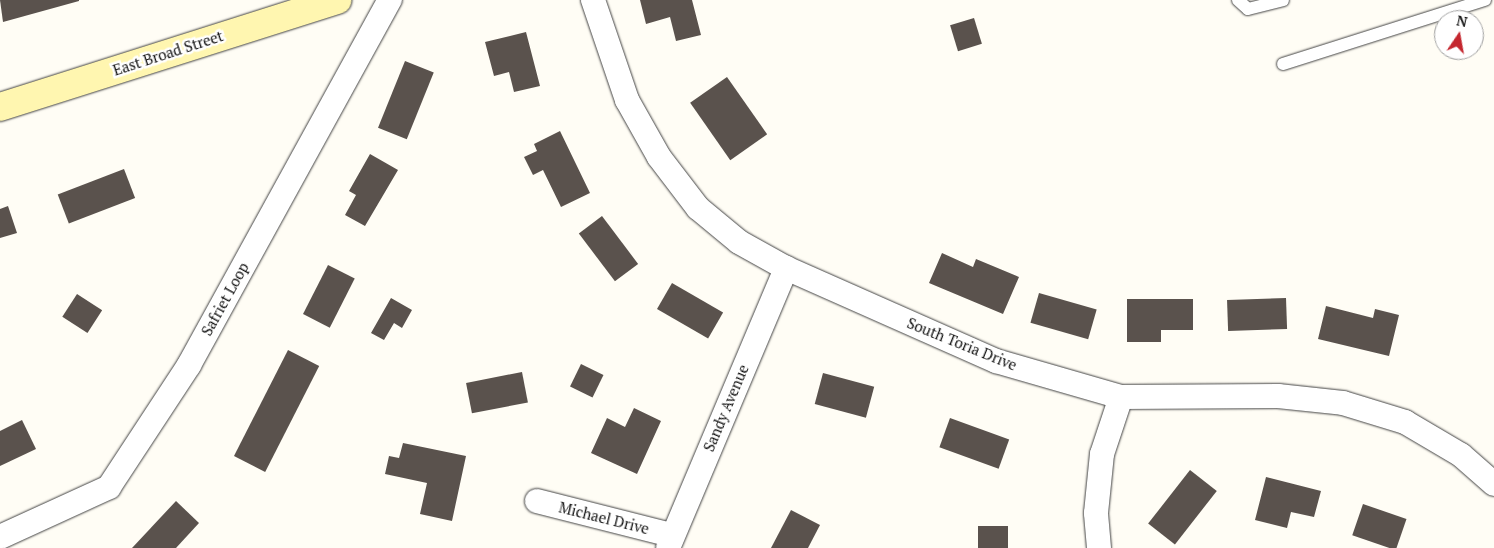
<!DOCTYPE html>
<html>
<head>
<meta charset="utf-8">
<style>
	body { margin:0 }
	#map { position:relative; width:1494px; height:548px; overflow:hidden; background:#fffdf5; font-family:"PT Serif",serif }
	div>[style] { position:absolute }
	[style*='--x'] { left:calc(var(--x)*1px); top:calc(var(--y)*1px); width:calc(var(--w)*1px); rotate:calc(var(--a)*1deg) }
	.building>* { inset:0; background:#5a524d; transform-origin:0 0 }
	.roads { filter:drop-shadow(0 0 1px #444) drop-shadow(0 0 1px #444) }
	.service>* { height:12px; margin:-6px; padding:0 6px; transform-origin:6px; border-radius:6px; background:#fff }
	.minor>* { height:24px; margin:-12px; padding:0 12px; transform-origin:12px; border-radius:12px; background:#fff }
	.secondary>* { height:28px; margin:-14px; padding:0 14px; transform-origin:14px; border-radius:14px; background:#fff6b0 }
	span { translate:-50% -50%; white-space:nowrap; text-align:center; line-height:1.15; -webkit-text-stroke:5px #fff; paint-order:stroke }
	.street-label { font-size:15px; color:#111 }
	.north { position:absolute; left:1434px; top:10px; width:50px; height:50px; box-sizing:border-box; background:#fff; border:1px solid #a0a0a0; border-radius:50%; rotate:12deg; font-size:14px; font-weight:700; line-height:20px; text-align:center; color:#111 }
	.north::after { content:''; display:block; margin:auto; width:18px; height:22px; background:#c4262e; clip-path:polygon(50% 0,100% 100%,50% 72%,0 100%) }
</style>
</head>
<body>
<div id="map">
	<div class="building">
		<i style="clip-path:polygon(0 0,79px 0,79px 1px,3px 22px)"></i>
		<i style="clip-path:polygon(640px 0,692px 0,701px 35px,676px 41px,670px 17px,646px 24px)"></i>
		<i style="left:974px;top:18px;width:27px;height:25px;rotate:73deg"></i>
		<i style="clip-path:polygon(526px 32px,540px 86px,514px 92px,509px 72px,494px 76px,485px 42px)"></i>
		<i style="left:405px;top:61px;width:31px;height:72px;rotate:22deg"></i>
		<i style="left:727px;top:77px;width:70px;height:45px;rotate:55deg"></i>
		<i style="clip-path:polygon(560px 131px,590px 193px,561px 207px,543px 170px,533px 175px,524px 157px,537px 151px,534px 144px)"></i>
		<i style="clip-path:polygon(370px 154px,398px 170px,365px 226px,345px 215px,356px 195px,349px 191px)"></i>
		<i style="left:124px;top:169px;width:31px;height:71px;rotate:69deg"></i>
		<i style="clip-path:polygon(8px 206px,17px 233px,0 238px,0 209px)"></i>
		<i style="left:602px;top:216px;width:60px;height:29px;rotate:53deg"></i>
		<i style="clip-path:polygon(942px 253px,973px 267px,976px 259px,1019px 277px,1003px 314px,929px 283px)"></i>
		<i style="left:328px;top:265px;width:30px;height:55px;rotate:27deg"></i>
		<i style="left:672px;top:283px;width:59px;height:30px;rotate:30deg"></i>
		<i style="left:1039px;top:293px;width:60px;height:31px;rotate:16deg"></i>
		<i style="left:77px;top:294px;width:30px;height:27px;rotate:33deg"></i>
		<i style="clip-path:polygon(391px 298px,412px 310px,402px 328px,394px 323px,384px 340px,371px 333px)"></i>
		<i style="left:1286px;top:298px;width:31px;height:59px;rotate:88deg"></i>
		<i style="clip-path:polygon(1127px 299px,1193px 299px,1193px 330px,1161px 330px,1161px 342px,1127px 342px)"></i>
		<i style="clip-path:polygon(1326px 306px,1373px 318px,1375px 309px,1399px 315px,1389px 356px,1318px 339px)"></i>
		<i style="left:288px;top:350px;width:35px;height:119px;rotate:27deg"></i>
		<i style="left:581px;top:364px;width:25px;height:25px;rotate:26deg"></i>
		<i style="left:522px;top:372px;width:31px;height:57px;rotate:79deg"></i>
		<i style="left:823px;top:373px;width:53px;height:32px;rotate:15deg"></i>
		<i style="clip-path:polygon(634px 408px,661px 421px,637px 474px,591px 453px,607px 418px,625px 427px)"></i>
		<i style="left:950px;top:418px;width:63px;height:31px;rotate:20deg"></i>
		<i style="clip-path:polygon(22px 420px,36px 449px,0 466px,0 431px)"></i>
		<i style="clip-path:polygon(403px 443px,466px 456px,452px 521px,420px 514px,427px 483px,385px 474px,389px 456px,399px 458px)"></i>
		<i style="left:1190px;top:470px;width:34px;height:68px;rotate:38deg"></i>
		<i style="clip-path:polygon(1266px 477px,1321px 491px,1314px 517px,1291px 512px,1287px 528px,1255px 520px)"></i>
		<i style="clip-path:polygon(176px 501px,199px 523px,176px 548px,132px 548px)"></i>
		<i style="left:1363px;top:504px;width:46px;height:33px;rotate:19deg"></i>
		<i style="clip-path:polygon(791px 510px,820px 525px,808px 548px,771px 548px)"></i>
		<i style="left:978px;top:526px;width:30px;height:22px"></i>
	</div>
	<div class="roads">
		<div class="service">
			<i style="--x:1238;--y:0;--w:13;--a:42"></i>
			<i style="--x:1248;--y:9;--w:36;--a:-14"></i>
			<i style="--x:1283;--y:64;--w:212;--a:-17.6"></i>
		</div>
		<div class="minor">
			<i style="--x:593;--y:0;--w:106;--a:71.2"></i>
			<i style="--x:627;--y:100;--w:65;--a:60.7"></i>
			<i style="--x:659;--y:157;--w:64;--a:52.6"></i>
			<i style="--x:698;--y:208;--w:53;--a:39.7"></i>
			<i style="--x:739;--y:242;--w:54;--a:29"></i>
			<i style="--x:786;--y:268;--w:230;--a:23.9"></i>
			<i style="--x:996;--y:361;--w:130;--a:16.1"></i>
			<i style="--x:1121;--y:397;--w:157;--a:-0.4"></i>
			<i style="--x:1278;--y:396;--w:65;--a:6.1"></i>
			<i style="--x:1343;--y:403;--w:65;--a:17"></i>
			<i style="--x:1405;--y:422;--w:65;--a:30.5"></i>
			<i style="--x:1461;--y:455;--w:44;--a:41.3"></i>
			<i style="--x:537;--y:501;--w:138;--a:14.2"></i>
			<i style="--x:0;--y:537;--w:120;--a:-24.6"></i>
			<i style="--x:109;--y:487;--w:146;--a:-56.7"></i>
			<i style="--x:189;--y:365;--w:417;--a:-61.2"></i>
			<i style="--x:668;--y:548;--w:304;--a:-67.1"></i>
			<i style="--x:1099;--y:548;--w:35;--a:-95"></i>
			<i style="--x:1096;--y:513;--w:59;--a:-84.2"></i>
			<i style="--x:1102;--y:454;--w:60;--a:-71.6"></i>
		</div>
		<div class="secondary">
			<i style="--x:0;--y:107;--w:354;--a:-17.6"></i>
		</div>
	</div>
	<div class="street-label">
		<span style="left:168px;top:53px;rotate:-18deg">East Broad Street</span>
		<span style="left:225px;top:299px;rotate:-61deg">Safriet Loop</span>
		<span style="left:962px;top:344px;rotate:22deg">South Toria Drive</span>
		<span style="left:726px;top:408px;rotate:-67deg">Sandy Avenue</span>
		<span style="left:604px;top:518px;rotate:14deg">Michael Drive</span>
	</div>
	<div class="north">N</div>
</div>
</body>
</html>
